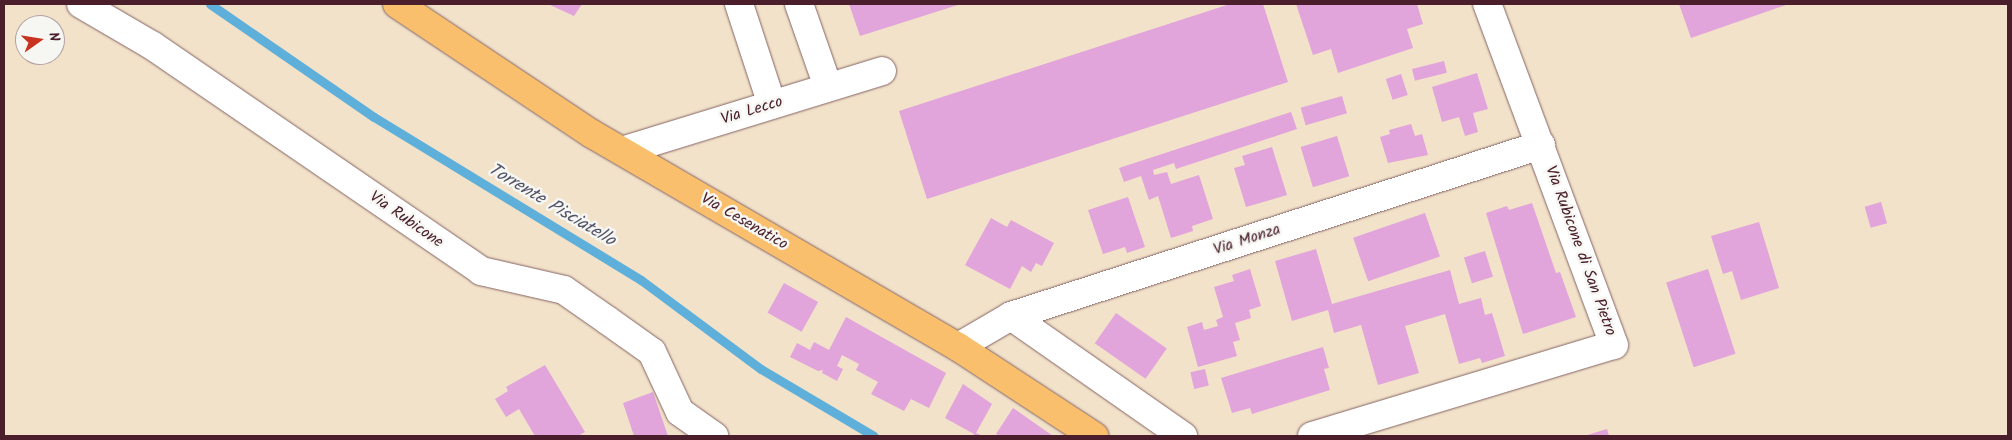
<!DOCTYPE html>
<html>
<head>
<meta charset="utf-8">
<style>
	body { margin:0 }
	#map { position:relative; width:2012px; height:440px; overflow:hidden; background:#f2e2ca; font-family:Kalam,sans-serif }
	div>[style] { position:absolute }
	[style*='--x'] { left:calc(var(--x)*1px); top:calc(var(--y)*1px); width:calc(var(--w)*1px); rotate:calc(var(--a)*1deg) }
	.stream>* { height:9px; margin:-4.5px; padding:0 4.5px; transform-origin:4.5px; border-radius:4.5px; background:#5eafd9 }
	.building>* { inset:0; background:#e1a4db; transform-origin:0 0 }
	.roads { filter:drop-shadow(0 0 1px #856363) drop-shadow(0 0 1px #856363) }
	.minor>* { height:28px; margin:-14px; padding:0 14px; transform-origin:14px; border-radius:14px; background:#fff }
	.major>* { height:28px; margin:-14px; padding:0 14px; transform-origin:14px; border-radius:14px; background:#f9bf6c }
	span { translate:-50% -50%; white-space:nowrap; text-align:center; line-height:1.15; -webkit-text-stroke:5px #f6f6f2; paint-order:stroke }
	.street-label { font-size:16px; color:#4a1f2b }
	.water-label { font-size:18px; color:#515168; font-style:italic }
	.frame { position:absolute; inset:0; border:5px solid #4a1f2b; pointer-events:none }
	.north { position:absolute; left:15px; top:15px; width:50px; height:50px; box-sizing:border-box; background:#f6f6f2; border:1px solid #b1a0a2; border-radius:50%; rotate:77deg; font-size:14px; font-weight:700; line-height:20px; text-align:center; color:#4a1f2b }
	.north::after { content:''; display:block; margin:auto; width:18px; height:22px; background:#c8321e; clip-path:polygon(50% 0,100% 100%,50% 72%,0 100%) }
</style>
</head>
<body>
<div id="map">
	<div class="stream">
		<i style="--x:210;--y:4;--w:199;--a:34.6"></i>
		<i style="--x:374;--y:117;--w:313;--a:31.4"></i>
		<i style="--x:641;--y:280;--w:149;--a:36.6"></i>
		<i style="--x:761;--y:369;--w:131;--a:30.7"></i>
	</div>
	<div class="building">
		<i style="clip-path:polygon(548px 4px,582px 4px,574px 16px)"></i>
		<i style="clip-path:polygon(849px 4px,961px 4px,860px 36px)"></i>
		<i style="clip-path:polygon(1230px 4px,1263px 4px,1288px 82px,927px 199px,899px 111px)"></i>
		<i style="clip-path:polygon(1296px 4px,1417px 4px,1423px 24px,1407px 29px,1413px 48px,1338px 73px,1331px 49px,1313px 55px)"></i>
		<i style="clip-path:polygon(1679px 4px,1789px 4px,1691px 38px)"></i>
		<i style="left:1444px;top:61px;width:12px;height:33px;rotate:76deg"></i>
		<i style="clip-path:polygon(1477px 73px,1488px 109px,1473px 113px,1478px 132px,1465px 136px,1459px 117px,1442px 122px,1432px 87px)"></i>
		<i style="left:1401px;top:74px;width:22px;height:16px;rotate:72deg"></i>
		<i style="left:1342px;top:96px;width:18px;height:43px;rotate:74deg"></i>
		<i style="clip-path:polygon(1291px 112px,1297px 129px,1176px 169px,1174px 163px,1153px 170px,1154px 175px,1167px 172px,1171px 184px,1199px 175px,1213px 219px,1192px 226px,1193px 231px,1171px 238px,1158px 196px,1149px 200px,1141px 176px,1124px 182px,1119px 168px)"></i>
		<i style="clip-path:polygon(1411px 124px,1415px 136px,1422px 134px,1428px 155px,1388px 163px,1380px 137px,1390px 134px,1389px 130px)"></i>
		<i style="left:1337px;top:136px;width:42px;height:38px;rotate:73deg"></i>
		<i style="clip-path:polygon(1272px 147px,1287px 195px,1246px 207px,1234px 168px,1245px 165px,1242px 156px)"></i>
		<i style="clip-path:polygon(1128px 197px,1145px 247px,1127px 253px,1125px 247px,1103px 254px,1088px 210px)"></i>
		<i style="left:1881px;top:202px;width:22px;height:17px;rotate:74deg"></i>
		<i style="clip-path:polygon(1532px 203px,1556px 273px,1560px 272px,1576px 317px,1523px 334px,1486px 213px,1507px 206px,1509px 210px)"></i>
		<i style="left:1425px;top:213px;width:46px;height:76px;rotate:71deg"></i>
		<i style="clip-path:polygon(991px 218px,1007px 227px,1011px 220px,1054px 243px,1042px 266px,1036px 263px,1031px 272px,1022px 266px,1010px 289px,965px 265px)"></i>
		<i style="clip-path:polygon(1759px 222px,1779px 288px,1741px 300px,1732px 271px,1723px 274px,1711px 236px)"></i>
		<i style="clip-path:polygon(1316px 249px,1332px 304px,1450px 270px,1459px 304px,1481px 298px,1485px 315px,1492px 313px,1505px 356px,1482px 363px,1480px 358px,1459px 364px,1445px 314px,1405px 326px,1419px 373px,1378px 385px,1361px 325px,1334px 333px,1328px 310px,1292px 321px,1275px 261px)"></i>
		<i style="left:1485px;top:251px;width:27px;height:22px;rotate:73deg"></i>
		<i style="clip-path:polygon(1250px 269px,1261px 306px,1249px 310px,1251px 318px,1235px 323px,1240px 340px,1233px 342px,1237px 356px,1198px 367px,1187px 327px,1202px 322px,1204px 330px,1218px 326px,1216px 320px,1223px 317px,1214px 287px,1234px 281px,1232px 275px)"></i>
		<i style="left:1708px;top:269px;width:89px;height:44px;rotate:72deg"></i>
		<i style="left:784px;top:283px;width:39px;height:34px;rotate:29deg"></i>
		<i style="left:1116px;top:313px;width:62px;height:37px;rotate:35deg"></i>
		<i style="clip-path:polygon(846px 317px,946px 373px,929px 408px,911px 399px,904px 411px,871px 394px,878px 382px,856px 370px,859px 364px,842px 355px,837px 366px,843px 369px,837px 381px,822px 373px,823px 370px,818px 371px,790px 357px,797px 343px,810px 350px,814px 342px,829px 350px)"></i>
		<i style="clip-path:polygon(1323px 347px,1329px 368px,1324px 369px,1330px 390px,1252px 414px,1250px 408px,1232px 413px,1221px 378px)"></i>
		<i style="clip-path:polygon(545px 365px,585px 432px,578px 436px,535px 436px,519px 409px,506px 417px,495px 399px,508px 391px,506px 387px)"></i>
		<i style="left:1205px;top:369px;width:17px;height:15px;rotate:77deg"></i>
		<i style="clip-path:polygon(963px 384px,992px 404px,976px 433px,983px 436px,973px 436px,974px 434px,945px 418px)"></i>
		<i style="clip-path:polygon(653px 392px,668px 436px,634px 436px,623px 403px)"></i>
		<i style="clip-path:polygon(1013px 408px,1053px 436px,1000px 436px,996px 434px)"></i>
		<i style="clip-path:polygon(1607px 429px,1609px 436px,1584px 436px)"></i>
	</div>
	<div class="roads">
		<div class="minor">
			<i style="--x:81;--y:4;--w:83;--a:30.3"></i>
			<i style="--x:153;--y:46;--w:398;--a:34.4"></i>
			<i style="--x:481;--y:271;--w:85;--a:12.9"></i>
			<i style="--x:564;--y:290;--w:52;--a:34.9"></i>
			<i style="--x:607;--y:320;--w:55;--a:35.4"></i>
			<i style="--x:652;--y:352;--w:66;--a:65"></i>
			<i style="--x:680;--y:412;--w:42;--a:35.2"></i>
			<i style="--x:739;--y:4;--w:106;--a:71.9"></i>
			<i style="--x:799;--y:4;--w:88;--a:70.7"></i>
			<i style="--x:622;--y:151;--w:272;--a:-17.1"></i>
			<i style="--x:1011;--y:316;--w:210;--a:34.9"></i>
			<i style="--x:958;--y:347;--w:61;--a:-30.3"></i>
			<i style="--x:1011;--y:316;--w:557;--a:-17.88"></i>
			<i style="--x:1312;--y:436;--w:315;--a:-16.8"></i>
			<i style="--x:1614;--y:345;--w:364;--a:-110.4"></i>
		</div>
		<div class="major">
			<i style="--x:397;--y:4;--w:234;--a:33.7"></i>
			<i style="--x:592;--y:134;--w:423;--a:30.2"></i>
			<i style="--x:958;--y:347;--w:163;--a:33.2"></i>
		</div>
	</div>
	<div class="street-label">
		<span style="left:752px;top:111px;rotate:-17deg">Via Lecco</span>
		<span style="left:406px;top:220px;rotate:35deg">Via Rubicone</span>
		<span style="left:744px;top:222px;rotate:30deg">Via Cesenatico</span>
		<span style="left:1247px;top:240px;rotate:-18deg">Via Monza</span>
		<span style="left:1580px;top:251px;rotate:70deg">Via Rubicone di San Pietro</span>
	</div>
	<div class="water-label">
		<span style="left:551px;top:206px;rotate:31deg">Torrente Pisciatello</span>
	</div>
	<div class="frame"></div>
	<div class="north">N</div>
</div>
</body>
</html>
